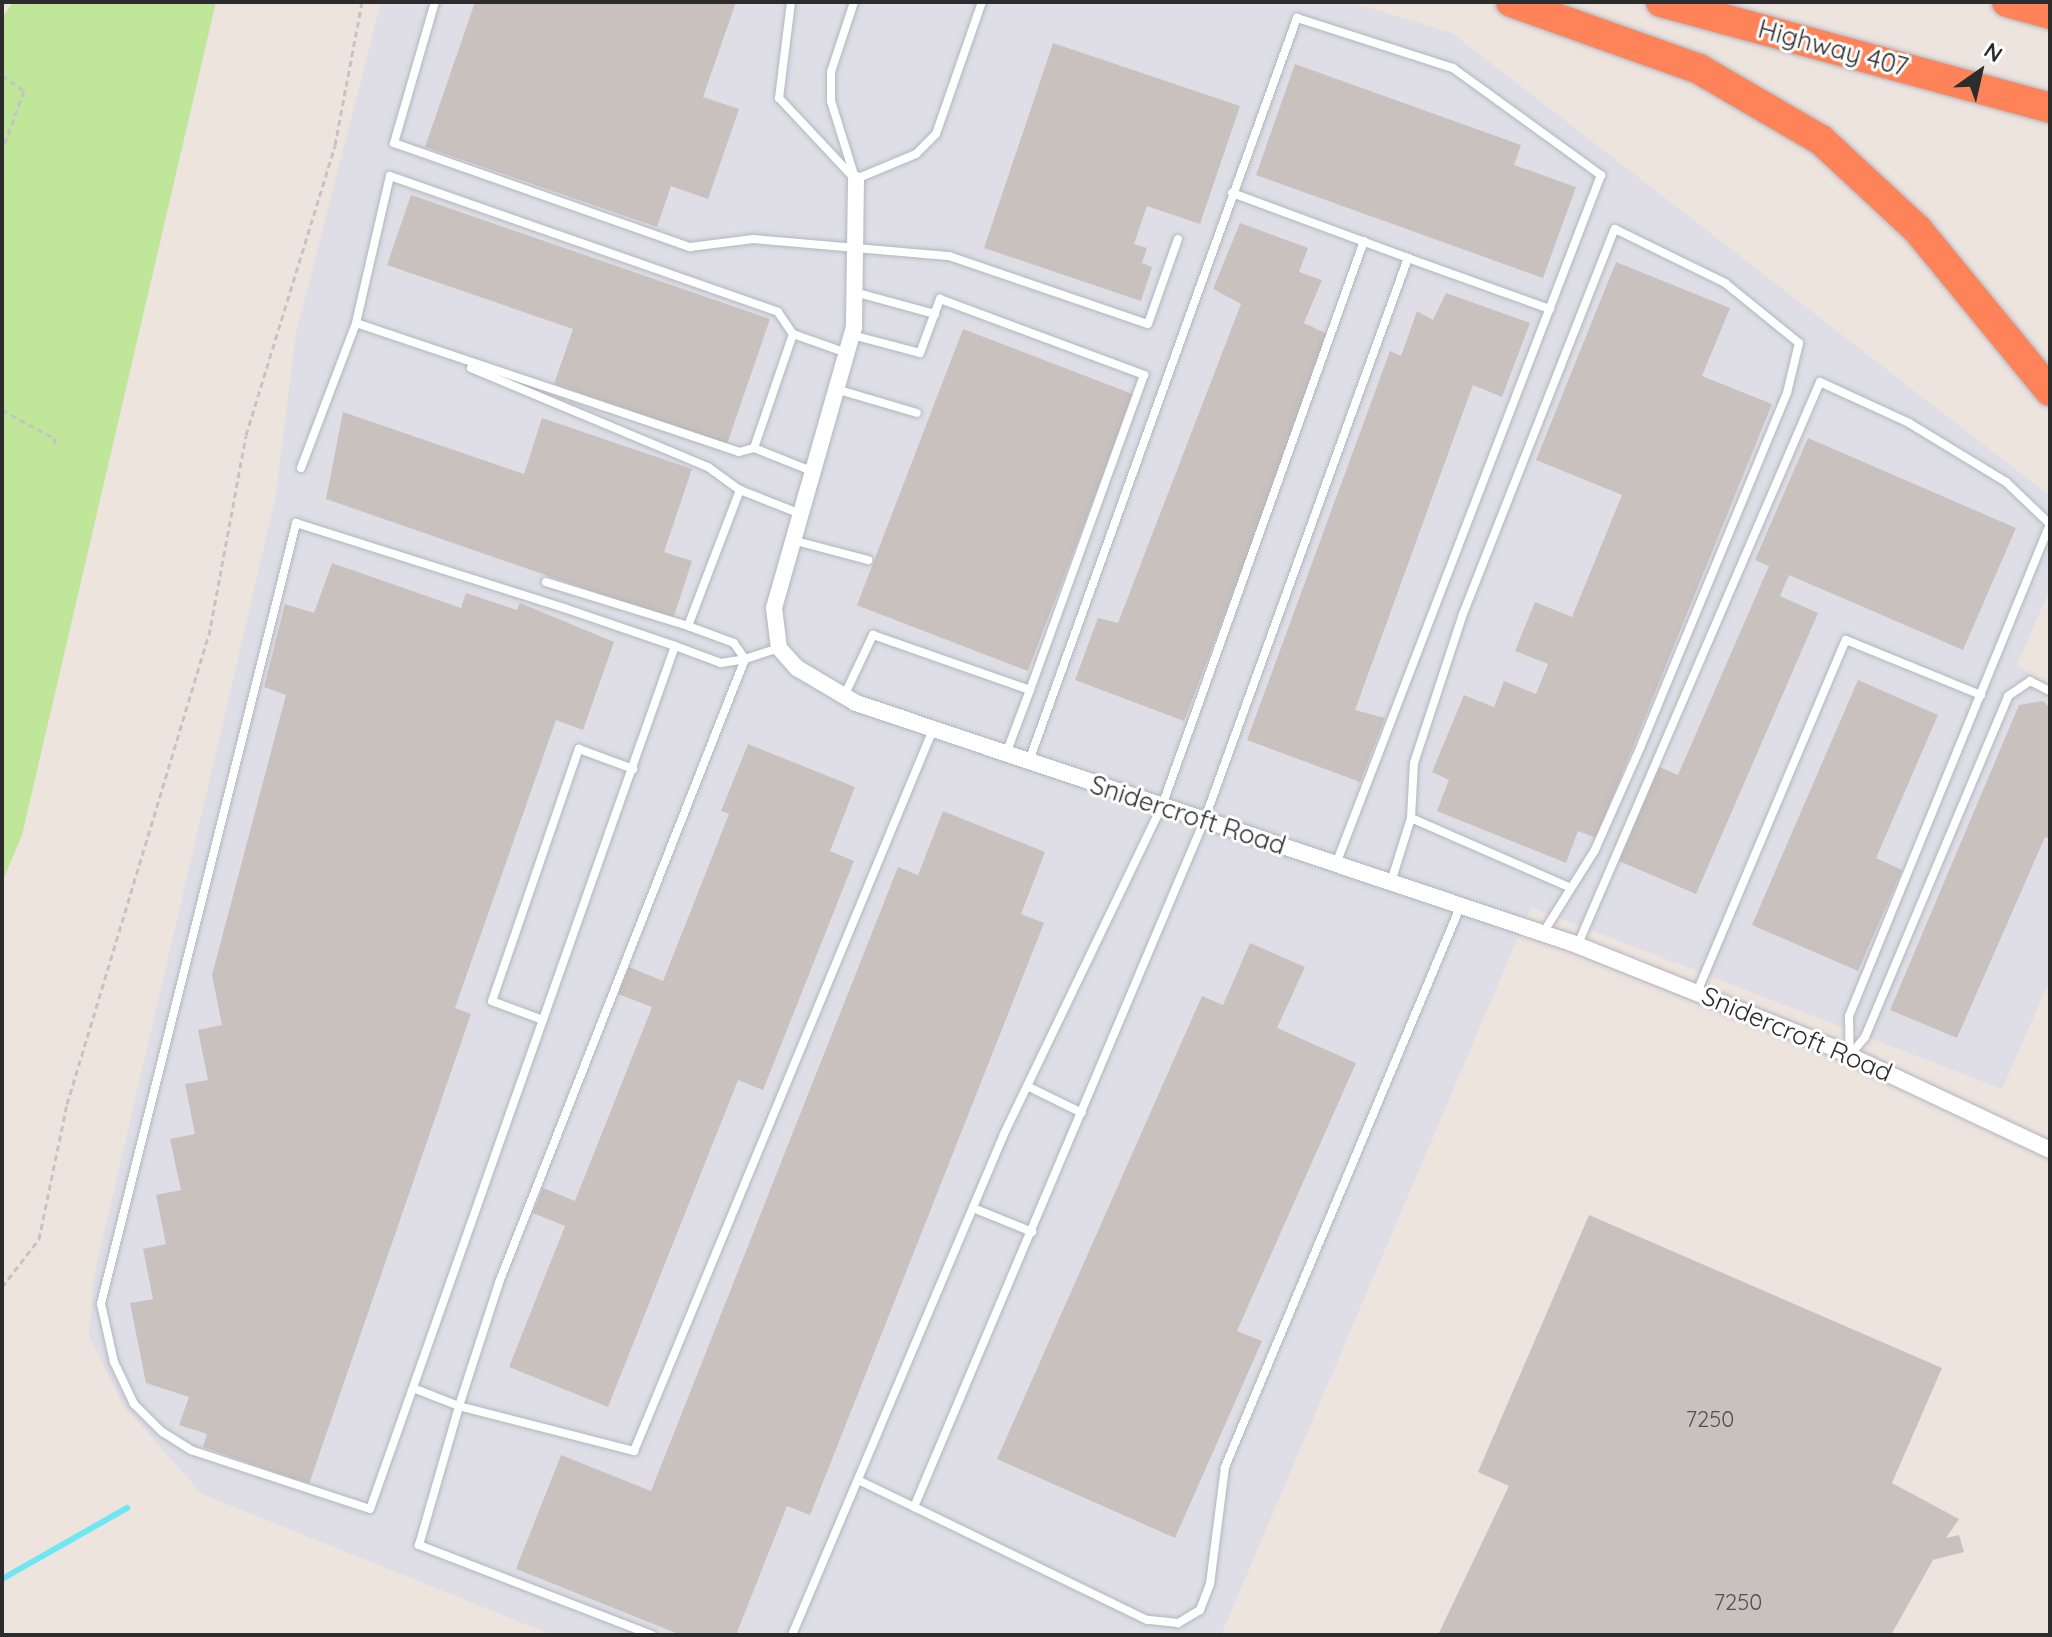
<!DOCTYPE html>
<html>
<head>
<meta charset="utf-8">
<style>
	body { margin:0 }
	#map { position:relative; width:2052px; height:1637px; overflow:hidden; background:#eee4de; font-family:Quicksand,sans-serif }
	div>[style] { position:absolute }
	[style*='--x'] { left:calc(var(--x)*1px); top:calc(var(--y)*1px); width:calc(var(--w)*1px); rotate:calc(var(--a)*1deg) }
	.industrial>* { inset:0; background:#dfdee6 }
	.green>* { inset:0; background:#c0e699 }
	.stream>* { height:6px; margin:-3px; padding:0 3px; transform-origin:3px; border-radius:3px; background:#6ee7f3 }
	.building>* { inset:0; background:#c9c1bd; transform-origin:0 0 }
	.path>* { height:3px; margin-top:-1.5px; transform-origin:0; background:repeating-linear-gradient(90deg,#c4c4c4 0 6px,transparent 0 10px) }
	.roads { filter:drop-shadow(0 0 2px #b2b6c0) drop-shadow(0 0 2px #b2b6c0) }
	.lane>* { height:8px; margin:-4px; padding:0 4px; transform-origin:4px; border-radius:4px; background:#fff }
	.street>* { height:16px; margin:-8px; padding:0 8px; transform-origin:8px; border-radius:8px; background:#fff }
	.highway>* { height:30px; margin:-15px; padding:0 15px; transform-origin:15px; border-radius:15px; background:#ff8358 }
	span { translate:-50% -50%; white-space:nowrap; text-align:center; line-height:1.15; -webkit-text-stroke:6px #fff; paint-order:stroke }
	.number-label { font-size:22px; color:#535150 }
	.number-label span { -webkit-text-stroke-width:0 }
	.street-label { font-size:26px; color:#2c2c2c }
	.frame { position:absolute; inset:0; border:4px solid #2c2c2c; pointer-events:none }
	.north { position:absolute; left:1940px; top:32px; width:80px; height:80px; -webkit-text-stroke:6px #fff; paint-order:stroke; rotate:34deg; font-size:22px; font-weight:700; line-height:32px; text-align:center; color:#2c2c2c }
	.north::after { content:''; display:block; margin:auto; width:28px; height:36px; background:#2c2c2c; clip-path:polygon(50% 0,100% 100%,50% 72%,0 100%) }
</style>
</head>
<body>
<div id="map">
	<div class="industrial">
		<i style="clip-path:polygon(381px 2px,1351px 2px,1452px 33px,2050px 496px,2050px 590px,2017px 664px,2050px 689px,2050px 980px,2002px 1089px,1531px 907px,1221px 1635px,552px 1635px,202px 1494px,123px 1405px,89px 1336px,94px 1275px,276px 495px,296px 333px)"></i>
	</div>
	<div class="green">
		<i style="clip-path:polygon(13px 2px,216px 2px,22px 835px,2px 882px,2px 18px)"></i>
	</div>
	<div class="stream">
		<i style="--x:2;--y:1579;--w:144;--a:-29.6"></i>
	</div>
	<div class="building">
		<i style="clip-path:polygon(475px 2px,736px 2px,703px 97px,739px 109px,708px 199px,671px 186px,657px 227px,425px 147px)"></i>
		<i style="clip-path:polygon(1053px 43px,1240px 106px,1200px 224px,1147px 206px,1134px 244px,1147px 248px,1142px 263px,1152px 267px,1141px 301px,984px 248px)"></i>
		<i style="clip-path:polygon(1295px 64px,1521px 145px,1514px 165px,1576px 187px,1543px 278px,1256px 175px)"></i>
		<i style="clip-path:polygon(411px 195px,770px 319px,727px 444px,554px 384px,573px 329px,387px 265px)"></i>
		<i style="clip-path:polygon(1240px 223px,1308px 248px,1299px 272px,1322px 280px,1304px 323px,1331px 336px,1184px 721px,1075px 680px,1098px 618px,1118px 623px,1241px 304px,1213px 289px)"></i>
		<i style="clip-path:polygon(1616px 262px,1730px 308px,1702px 376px,1772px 404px,1596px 838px,1578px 831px,1566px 863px,1437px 811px,1449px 780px,1432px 772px,1464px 695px,1494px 707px,1504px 681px,1536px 694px,1548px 664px,1515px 651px,1535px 602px,1572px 617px,1622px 495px,1536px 460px)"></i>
		<i style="clip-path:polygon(1446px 293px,1530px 323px,1502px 397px,1473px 385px,1355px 710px,1385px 718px,1360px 782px,1247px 740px,1390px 351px,1401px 356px,1417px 311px,1433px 320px)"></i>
		<i style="left:963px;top:329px;width:183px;height:296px;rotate:21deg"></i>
		<i style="clip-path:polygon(343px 412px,524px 474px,542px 418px,692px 469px,664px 552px,692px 561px,673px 619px,326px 499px)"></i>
		<i style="clip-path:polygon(1808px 438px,2016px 528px,1963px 650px,1789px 575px,1780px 596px,1818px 613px,1696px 894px,1619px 861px,1659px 767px,1678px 775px,1769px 566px,1755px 560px)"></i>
		<i style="clip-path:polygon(332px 563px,461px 608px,466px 593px,517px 610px,520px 603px,614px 642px,583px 730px,556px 720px,455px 1008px,471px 1014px,309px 1484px,203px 1447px,207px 1434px,179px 1425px,189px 1397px,146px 1383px,130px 1303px,153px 1299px,143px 1249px,166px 1244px,156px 1195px,181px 1190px,170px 1139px,195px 1134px,185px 1084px,208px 1080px,198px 1030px,222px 1025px,212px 975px,286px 695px,264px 687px,285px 604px,314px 613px)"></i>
		<i style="clip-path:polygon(1858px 680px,1938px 715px,1876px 858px,1902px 870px,1858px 971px,1752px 925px)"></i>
		<i style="clip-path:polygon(2043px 701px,2050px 708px,2050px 839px,2045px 837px,1957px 1038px,1890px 1010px,2019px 705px)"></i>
		<i style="clip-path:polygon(748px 744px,855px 787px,830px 851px,854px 861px,763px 1090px,738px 1080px,608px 1407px,509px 1367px,565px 1226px,533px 1213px,543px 1188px,575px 1201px,652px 1007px,618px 994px,629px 967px,663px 981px,729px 814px,721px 811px)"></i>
		<i style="clip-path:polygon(943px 811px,1045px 852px,1021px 914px,1044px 923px,810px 1515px,787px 1506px,736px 1635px,681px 1635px,516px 1569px,561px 1455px,651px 1491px,898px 867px,918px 875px)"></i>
		<i style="clip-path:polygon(1250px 943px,1305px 967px,1277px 1028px,1356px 1063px,1237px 1331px,1262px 1341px,1175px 1538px,997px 1459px,1202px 996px,1223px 1005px)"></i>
		<i style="clip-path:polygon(1589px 1215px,1942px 1368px,1892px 1483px,1959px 1519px,1946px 1538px,1959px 1535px,1964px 1552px,1933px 1560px,1891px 1635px,1438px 1635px,1509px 1486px,1478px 1472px)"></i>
	</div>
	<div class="path">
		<i style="--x:2;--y:75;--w:27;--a:36"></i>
		<i style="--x:24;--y:91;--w:63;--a:110.4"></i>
		<i style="--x:2;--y:410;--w:59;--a:28.3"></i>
		<i style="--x:54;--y:438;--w:10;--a:79"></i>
		<i style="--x:2;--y:1287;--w:61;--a:-52.4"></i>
		<i style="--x:39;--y:1239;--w:138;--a:-78.3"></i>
		<i style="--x:67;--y:1104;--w:490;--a:-73.2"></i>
		<i style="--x:209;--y:635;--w:203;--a:-79.5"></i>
		<i style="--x:246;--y:435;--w:303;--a:-72.9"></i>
		<i style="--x:335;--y:145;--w:146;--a:-79.3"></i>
	</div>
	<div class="roads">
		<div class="lane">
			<i style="--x:435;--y:2;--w:147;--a:106.2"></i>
			<i style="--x:394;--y:143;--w:314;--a:19.4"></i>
			<i style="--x:690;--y:247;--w:64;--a:-7.1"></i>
			<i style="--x:754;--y:239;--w:196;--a:5"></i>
			<i style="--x:949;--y:256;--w:210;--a:18.9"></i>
			<i style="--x:1148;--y:324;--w:90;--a:-70.6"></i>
			<i style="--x:791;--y:2;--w:97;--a:97.1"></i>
			<i style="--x:779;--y:98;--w:112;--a:46.8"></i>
			<i style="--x:854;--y:2;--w:74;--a:108.2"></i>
			<i style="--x:831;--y:72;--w:29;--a:90"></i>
			<i style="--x:831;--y:101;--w:77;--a:72.7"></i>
			<i style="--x:856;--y:179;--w:65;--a:-22.6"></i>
			<i style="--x:916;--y:154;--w:28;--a:-45"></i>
			<i style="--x:936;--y:134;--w:140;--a:-70.8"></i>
			<i style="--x:1232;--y:193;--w:188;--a:20.3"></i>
			<i style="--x:858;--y:293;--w:80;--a:15.3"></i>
			<i style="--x:356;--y:323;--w:404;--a:18.6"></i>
			<i style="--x:739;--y:452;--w:16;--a:-15"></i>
			<i style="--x:852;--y:335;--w:70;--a:14.8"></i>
			<i style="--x:920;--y:353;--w:58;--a:-69.7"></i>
			<i style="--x:940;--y:299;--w:218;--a:20.4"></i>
			<i style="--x:1144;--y:375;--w:335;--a:109.9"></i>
			<i style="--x:471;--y:368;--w:257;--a:22.7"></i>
			<i style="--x:708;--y:467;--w:39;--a:36"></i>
			<i style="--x:839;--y:390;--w:81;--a:16.4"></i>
			<i style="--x:301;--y:468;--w:155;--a:-69.2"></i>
			<i style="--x:356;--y:323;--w:151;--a:-77"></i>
			<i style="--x:390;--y:176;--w:411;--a:19.3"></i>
			<i style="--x:778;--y:312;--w:27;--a:56"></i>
			<i style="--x:814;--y:472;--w:65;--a:-158.2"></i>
			<i style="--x:754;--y:448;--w:120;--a:-71.1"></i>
			<i style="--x:793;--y:334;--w:57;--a:19.4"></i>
			<i style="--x:792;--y:540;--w:79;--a:14.7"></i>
			<i style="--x:546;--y:582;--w:149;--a:17.2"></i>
			<i style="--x:675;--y:646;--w:915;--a:109.46"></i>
			<i style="--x:370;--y:1509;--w:188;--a:-161.8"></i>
			<i style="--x:191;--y:1450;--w:34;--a:-148"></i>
			<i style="--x:162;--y:1432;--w:40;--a:-135"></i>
			<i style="--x:134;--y:1404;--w:47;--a:-115.5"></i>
			<i style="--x:114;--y:1362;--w:59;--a:-102.6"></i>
			<i style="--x:101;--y:1304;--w:805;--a:-75.98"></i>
			<i style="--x:296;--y:523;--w:281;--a:17.6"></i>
			<i style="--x:564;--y:608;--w:117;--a:18.9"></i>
			<i style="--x:675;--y:646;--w:49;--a:20.3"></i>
			<i style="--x:721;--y:663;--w:24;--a:-9"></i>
			<i style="--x:779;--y:648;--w:36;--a:162"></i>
			<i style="--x:745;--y:659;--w:19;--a:-125"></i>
			<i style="--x:734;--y:643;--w:49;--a:-159.7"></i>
			<i style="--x:688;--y:626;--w:146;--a:-69.1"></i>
			<i style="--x:740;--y:490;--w:66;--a:21.5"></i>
			<i style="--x:844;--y:696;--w:68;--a:-64.6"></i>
			<i style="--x:873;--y:635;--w:166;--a:19.3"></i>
			<i style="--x:1030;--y:690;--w:68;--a:110.6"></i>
			<i style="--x:1029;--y:761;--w:790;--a:-70.17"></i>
			<i style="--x:1297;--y:18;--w:164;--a:17.8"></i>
			<i style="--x:1453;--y:68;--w:183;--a:35.9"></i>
			<i style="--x:1601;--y:175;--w:738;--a:111.04"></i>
			<i style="--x:1411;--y:818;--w:170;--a:23.6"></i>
			<i style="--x:1391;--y:882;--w:67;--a:-72.6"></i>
			<i style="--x:1411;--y:818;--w:55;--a:-86.9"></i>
			<i style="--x:1414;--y:763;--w:157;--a:-71.8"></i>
			<i style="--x:1463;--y:614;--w:414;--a:-68.5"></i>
			<i style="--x:1615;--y:229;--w:123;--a:26.1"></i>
			<i style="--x:1725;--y:283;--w:95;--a:39"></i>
			<i style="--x:1799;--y:343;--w:51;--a:103.5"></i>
			<i style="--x:1787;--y:393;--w:382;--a:112.5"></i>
			<i style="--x:1641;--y:746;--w:114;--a:113.9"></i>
			<i style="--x:1595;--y:850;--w:98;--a:122.1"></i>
			<i style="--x:1461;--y:905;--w:610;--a:112.78"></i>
			<i style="--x:1225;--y:1467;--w:118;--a:97.3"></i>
			<i style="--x:1210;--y:1584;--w:28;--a:111"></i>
			<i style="--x:1200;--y:1610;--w:26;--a:149"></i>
			<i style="--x:1178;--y:1623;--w:31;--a:-174"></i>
			<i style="--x:1147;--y:1620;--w:259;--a:-154.1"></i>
			<i style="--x:914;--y:1507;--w:745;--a:-67.08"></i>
			<i style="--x:1204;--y:821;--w:599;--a:-70.08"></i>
			<i style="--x:1408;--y:258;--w:151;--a:19.8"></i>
			<i style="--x:1578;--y:944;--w:612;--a:-66.7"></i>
			<i style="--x:1820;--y:382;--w:98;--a:24.7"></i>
			<i style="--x:1909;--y:423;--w:114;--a:31.3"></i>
			<i style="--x:2006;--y:482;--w:61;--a:43.7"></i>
			<i style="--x:2050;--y:524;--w:531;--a:112.22"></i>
			<i style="--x:1849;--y:1016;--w:39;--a:89"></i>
			<i style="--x:1697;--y:992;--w:382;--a:-67.1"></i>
			<i style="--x:1846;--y:640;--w:146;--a:22.2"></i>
			<i style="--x:543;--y:1020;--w:54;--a:-159.6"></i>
			<i style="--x:492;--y:1001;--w:267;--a:-71"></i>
			<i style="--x:579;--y:749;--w:58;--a:20.3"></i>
			<i style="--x:1850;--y:1055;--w:23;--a:-50"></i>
			<i style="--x:1865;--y:1037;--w:370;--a:-67.2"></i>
			<i style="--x:2008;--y:696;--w:27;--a:-34"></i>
			<i style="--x:2030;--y:681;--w:22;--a:27"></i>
			<i style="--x:1027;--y:1086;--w:61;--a:26.1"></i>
			<i style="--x:973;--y:1208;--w:64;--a:22.1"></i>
			<i style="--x:413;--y:1388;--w:49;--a:21.4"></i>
			<i style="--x:459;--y:1406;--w:133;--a:-72"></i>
			<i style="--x:500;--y:1280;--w:668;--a:-68.47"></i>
			<i style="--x:860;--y:1481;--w:60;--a:25.7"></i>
			<i style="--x:652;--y:1635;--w:250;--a:-158.9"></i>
			<i style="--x:419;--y:1545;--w:145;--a:-73.9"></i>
			<i style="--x:459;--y:1406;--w:181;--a:14.4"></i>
			<i style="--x:634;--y:1451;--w:784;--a:-67.49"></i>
			<i style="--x:792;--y:1635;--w:544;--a:-67.06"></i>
			<i style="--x:1004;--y:1134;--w:364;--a:-64.3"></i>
			<i style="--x:1162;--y:806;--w:600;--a:-70.33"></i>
		</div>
		<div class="street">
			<i style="--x:856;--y:180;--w:147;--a:90.8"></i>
			<i style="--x:854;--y:327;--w:292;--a:105.9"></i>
			<i style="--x:774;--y:608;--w:40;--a:82.9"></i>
			<i style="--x:779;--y:648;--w:27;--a:48"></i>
			<i style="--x:797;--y:668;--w:69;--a:30.7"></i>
			<i style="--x:856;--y:703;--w:755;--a:18.53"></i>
			<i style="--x:1572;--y:943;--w:277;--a:21.8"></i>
			<i style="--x:1829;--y:1046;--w:244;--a:25.2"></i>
		</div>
		<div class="highway">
			<i style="--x:1511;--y:2;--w:200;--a:19.6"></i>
			<i style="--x:1699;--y:69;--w:141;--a:30.2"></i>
			<i style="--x:1821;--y:140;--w:132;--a:42.9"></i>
			<i style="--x:1918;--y:230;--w:208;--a:50.7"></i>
			<i style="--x:1661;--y:2;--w:403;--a:15.2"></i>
			<i style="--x:2007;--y:2;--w:45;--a:15.6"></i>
		</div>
	</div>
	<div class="number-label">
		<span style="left:1710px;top:1420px">7250</span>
		<span style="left:1738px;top:1603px">7250</span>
	</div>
	<div class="street-label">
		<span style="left:1833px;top:48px;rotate:15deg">Highway 407</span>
		<span style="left:1188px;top:815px;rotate:18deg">Snidercroft Road</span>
		<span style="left:1797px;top:1034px;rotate:23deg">Snidercroft Road</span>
	</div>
	<div class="frame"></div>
	<div class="north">N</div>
</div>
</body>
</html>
